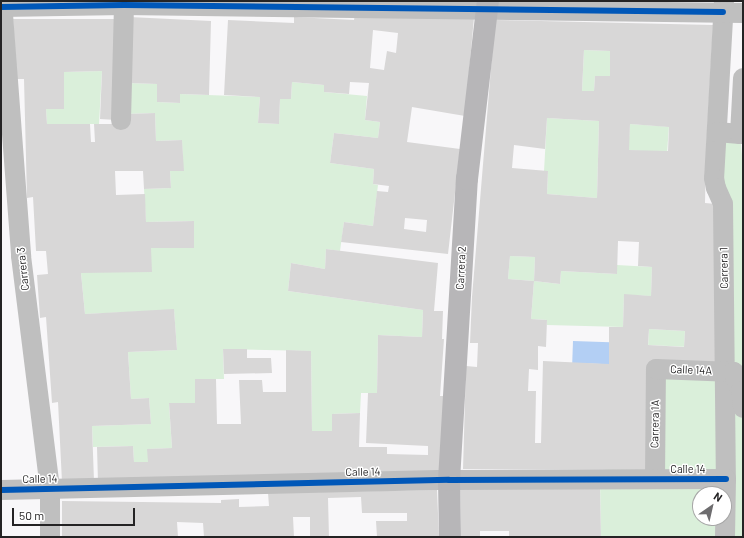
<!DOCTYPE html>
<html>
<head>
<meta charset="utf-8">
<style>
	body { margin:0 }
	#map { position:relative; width:744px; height:538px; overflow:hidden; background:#f8f7f9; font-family:Barlow,sans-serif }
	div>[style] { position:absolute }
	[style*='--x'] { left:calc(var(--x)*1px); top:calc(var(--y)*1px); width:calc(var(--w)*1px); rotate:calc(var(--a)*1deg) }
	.green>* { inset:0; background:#daefda; transform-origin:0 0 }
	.water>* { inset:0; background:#b3cff4; transform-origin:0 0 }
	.building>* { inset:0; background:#d8d7d7 }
	.minor>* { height:20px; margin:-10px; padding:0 10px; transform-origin:10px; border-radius:10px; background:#bfbfbf }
	.major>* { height:22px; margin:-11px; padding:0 11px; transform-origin:11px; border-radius:11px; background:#b7b6b8 }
	.cycleway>* { height:6px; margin:-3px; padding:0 3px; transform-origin:3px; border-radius:3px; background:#0057b8 }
	span { translate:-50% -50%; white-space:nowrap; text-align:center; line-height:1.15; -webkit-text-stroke:3px #fff; paint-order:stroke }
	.street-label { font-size:11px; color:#242324 }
	.frame { position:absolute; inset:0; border:2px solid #242324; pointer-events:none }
	.north { position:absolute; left:692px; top:486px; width:40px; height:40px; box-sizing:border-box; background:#fff; border:1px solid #a7a7a7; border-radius:50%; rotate:34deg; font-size:11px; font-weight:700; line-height:16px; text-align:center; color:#242324 }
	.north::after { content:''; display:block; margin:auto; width:14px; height:18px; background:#6e6d6f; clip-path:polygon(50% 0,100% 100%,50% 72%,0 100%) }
	.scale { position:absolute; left:12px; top:508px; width:123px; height:18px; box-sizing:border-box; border:2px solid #242324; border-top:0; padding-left:5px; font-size:12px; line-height:14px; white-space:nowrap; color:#242324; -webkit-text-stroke:3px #fff; paint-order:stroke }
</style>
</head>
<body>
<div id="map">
	<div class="green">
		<i style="clip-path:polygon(584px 50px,610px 51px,610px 76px,595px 76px,594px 91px,582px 91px)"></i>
		<i style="clip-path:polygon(102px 71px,99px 124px,47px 124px,46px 109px,64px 109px,64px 72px)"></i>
		<i style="clip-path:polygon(292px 82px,324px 85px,324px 92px,367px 96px,365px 120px,380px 122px,378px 138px,334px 133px,330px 163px,374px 169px,373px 184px,378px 185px,373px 226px,344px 222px,340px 251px,326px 249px,325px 269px,291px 263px,288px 291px,423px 310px,422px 337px,378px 335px,377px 393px,361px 393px,360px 413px,332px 414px,332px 431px,312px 431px,311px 351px,223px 349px,224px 379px,195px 379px,195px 403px,169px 404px,172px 448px,148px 449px,148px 462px,134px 462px,133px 446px,93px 447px,92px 426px,151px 424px,149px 398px,131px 399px,128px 352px,177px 350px,174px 310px,85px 314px,81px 273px,151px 248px,194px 248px,194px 221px,146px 222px,144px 189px,171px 188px,170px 171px,183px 170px,182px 140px,156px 141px,155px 113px,126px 114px,128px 83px,157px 84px,157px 102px,180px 103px,180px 94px,260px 97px,258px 123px,279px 124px,280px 99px,291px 99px)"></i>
		<i style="clip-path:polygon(547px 118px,599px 121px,597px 198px,547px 194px,548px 171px,544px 171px)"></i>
		<i style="left:630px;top:124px;width:39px;height:26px;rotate:4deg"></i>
		<i style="clip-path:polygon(evenodd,717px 132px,740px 134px,743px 166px,743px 537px,601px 537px,600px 480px,656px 369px,725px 371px,717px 132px,700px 494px,724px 494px,724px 518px,700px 518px,700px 494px)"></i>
		<i style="clip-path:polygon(510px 256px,535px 257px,534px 281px,560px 284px,561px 271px,617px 274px,617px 265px,652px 267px,651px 296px,624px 295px,623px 327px,547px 325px,547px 320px,531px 319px,534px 281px,508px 279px)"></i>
		<i style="left:649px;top:329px;width:36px;height:16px;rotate:3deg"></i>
	</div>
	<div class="water">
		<i style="left:573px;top:341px;width:37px;height:22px;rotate:2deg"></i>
	</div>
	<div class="building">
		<i style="clip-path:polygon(evenodd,355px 14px,474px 17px,465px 116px,412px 107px,407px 142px,460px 149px,448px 254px,341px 242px,344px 222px,373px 226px,377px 191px,388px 192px,389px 186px,373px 184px,374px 169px,330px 163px,334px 133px,378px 138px,380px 122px,365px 120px,369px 83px,350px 82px,349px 94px,324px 92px,324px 85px,292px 82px,291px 99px,280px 99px,279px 124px,258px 123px,260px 97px,224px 95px,228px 20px,294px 23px,294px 17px,354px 20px,355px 14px,373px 30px,398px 33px,396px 53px,387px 51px,384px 70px,370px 68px,373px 30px,355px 14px,405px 218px,427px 220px,426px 232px,404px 229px,405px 218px)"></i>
		<i style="clip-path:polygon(129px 17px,211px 21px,209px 95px,180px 94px,180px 103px,157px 102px,157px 84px,128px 83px)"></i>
		<i style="clip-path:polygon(13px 19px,119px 19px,117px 120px,100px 119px,102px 71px,64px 72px,64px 109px,46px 109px,47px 124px,90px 124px,91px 142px,95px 142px,94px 124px,127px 124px,126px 114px,155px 113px,156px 141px,182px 140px,184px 171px,170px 171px,171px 188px,144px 189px,143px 171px,115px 171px,116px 195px,145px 194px,146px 222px,194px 221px,194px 248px,151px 248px,152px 272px,81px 273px,85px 314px,174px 309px,177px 350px,128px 352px,131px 399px,149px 398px,151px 424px,92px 426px,94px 481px,62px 482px,58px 402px,52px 403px,46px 317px,40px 318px,37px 275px,48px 274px,46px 251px,36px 251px,33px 197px,27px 198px,24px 79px,17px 79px)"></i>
		<i style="clip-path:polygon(evenodd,495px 20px,713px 25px,706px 153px,705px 203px,716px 204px,717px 368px,652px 364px,650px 470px,463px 469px,466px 366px,477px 367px,478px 343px,470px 343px,472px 297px,495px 20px,584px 50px,610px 51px,610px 76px,595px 76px,594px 91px,582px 91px,584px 50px,495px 20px,547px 118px,599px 121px,597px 198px,547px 194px,548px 171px,512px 168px,514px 145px,545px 149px,547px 118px,495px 20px,630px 124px,669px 127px,668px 151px,629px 150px,630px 124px,495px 20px,618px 241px,639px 242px,638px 266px,652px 267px,651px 296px,624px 294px,623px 327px,609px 327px,609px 364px,543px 361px,541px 443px,535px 443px,536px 391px,528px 391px,529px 369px,538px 370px,538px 346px,546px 347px,547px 320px,531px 319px,534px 281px,508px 279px,510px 256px,535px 257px,534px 281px,560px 284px,561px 271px,617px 274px,618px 241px,495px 20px,649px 329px,685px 331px,684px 347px,648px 345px,649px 329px)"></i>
		<i style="clip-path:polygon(326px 249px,438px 263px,434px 311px,443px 311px,442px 339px,444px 339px,440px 396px,445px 396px,443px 476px,98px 483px,97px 447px,133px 446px,134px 462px,148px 462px,147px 449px,172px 448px,169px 403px,195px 403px,195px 379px,216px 379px,217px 424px,241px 424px,239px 380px,262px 380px,263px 392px,286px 392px,286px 350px,311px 351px,312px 431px,332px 431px,332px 414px,360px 413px,359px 447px,387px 447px,387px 454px,428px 455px,428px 446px,366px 443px,368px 393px,377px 393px,378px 335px,422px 337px,423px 310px,288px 291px,291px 263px,325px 269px)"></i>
		<i style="clip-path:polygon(223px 349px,247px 349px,247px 358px,271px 358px,272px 373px,224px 374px)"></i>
		<i style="clip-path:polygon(460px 488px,600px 488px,601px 537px,509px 537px,509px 531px,480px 531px,480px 537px,461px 537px)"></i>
		<i style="clip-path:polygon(437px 490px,439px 537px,377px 537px,376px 521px,407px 521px,407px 513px,362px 513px,361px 497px,328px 498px,329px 537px,310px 537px,310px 517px,293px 517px,294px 537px,204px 537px,203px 523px,177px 522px,178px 537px,62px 537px,62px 501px,221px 503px,221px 500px,239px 499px,239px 507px,269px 506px,268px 493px)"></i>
	</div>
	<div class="minor">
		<i style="--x:2;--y:1;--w:256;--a:85.7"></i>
		<i style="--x:21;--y:256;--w:235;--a:82.9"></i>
		<i style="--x:50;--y:489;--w:48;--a:90"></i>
		<i style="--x:724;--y:1;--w:177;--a:93.2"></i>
		<i style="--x:714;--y:178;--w:10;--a:79"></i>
		<i style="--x:716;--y:188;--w:17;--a:66"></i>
		<i style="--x:723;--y:204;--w:275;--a:89.4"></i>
		<i style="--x:726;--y:479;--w:58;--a:91"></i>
		<i style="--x:1;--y:7;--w:123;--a:-0.9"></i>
		<i style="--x:124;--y:5;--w:619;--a:0.74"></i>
		<i style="--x:121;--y:120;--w:115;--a:-88.5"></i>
		<i style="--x:717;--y:132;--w:23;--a:5"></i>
		<i style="--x:740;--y:134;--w:56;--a:-86.9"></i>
		<i style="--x:655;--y:479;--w:110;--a:-89.5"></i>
		<i style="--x:656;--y:369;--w:78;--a:2.2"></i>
		<i style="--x:734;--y:372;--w:20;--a:70"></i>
		<i style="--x:741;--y:391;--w:17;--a:83"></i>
		<i style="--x:1;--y:490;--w:448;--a:-1.3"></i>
		<i style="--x:449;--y:480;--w:277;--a:-0.2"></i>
	</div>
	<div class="major">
		<i style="--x:450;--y:537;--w:57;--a:-91"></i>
		<i style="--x:449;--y:480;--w:302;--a:-86.6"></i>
		<i style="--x:467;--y:179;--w:179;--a:-83.3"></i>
	</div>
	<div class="cycleway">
		<i style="--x:1;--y:7;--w:123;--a:-0.9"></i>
		<i style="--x:124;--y:5;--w:599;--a:0.67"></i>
		<i style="--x:1;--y:490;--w:448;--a:-1.3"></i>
		<i style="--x:449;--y:480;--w:277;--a:-0.2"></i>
	</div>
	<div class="street-label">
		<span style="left:461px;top:268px;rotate:-87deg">Carrera 2</span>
		<span style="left:724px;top:268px;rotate:-91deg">Carrera 1</span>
		<span style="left:23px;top:269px;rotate:-96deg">Carrera 3</span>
		<span style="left:691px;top:370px;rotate:2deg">Calle 14A</span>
		<span style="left:655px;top:424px;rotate:-89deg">Carrera 1A</span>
		<span style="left:688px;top:469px">Calle 14</span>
		<span style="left:363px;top:472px;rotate:-1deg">Calle 14</span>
		<span style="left:40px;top:479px;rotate:-1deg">Calle 14</span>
	</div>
	<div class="frame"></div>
	<div class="north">N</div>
	<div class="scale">50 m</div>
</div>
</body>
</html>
